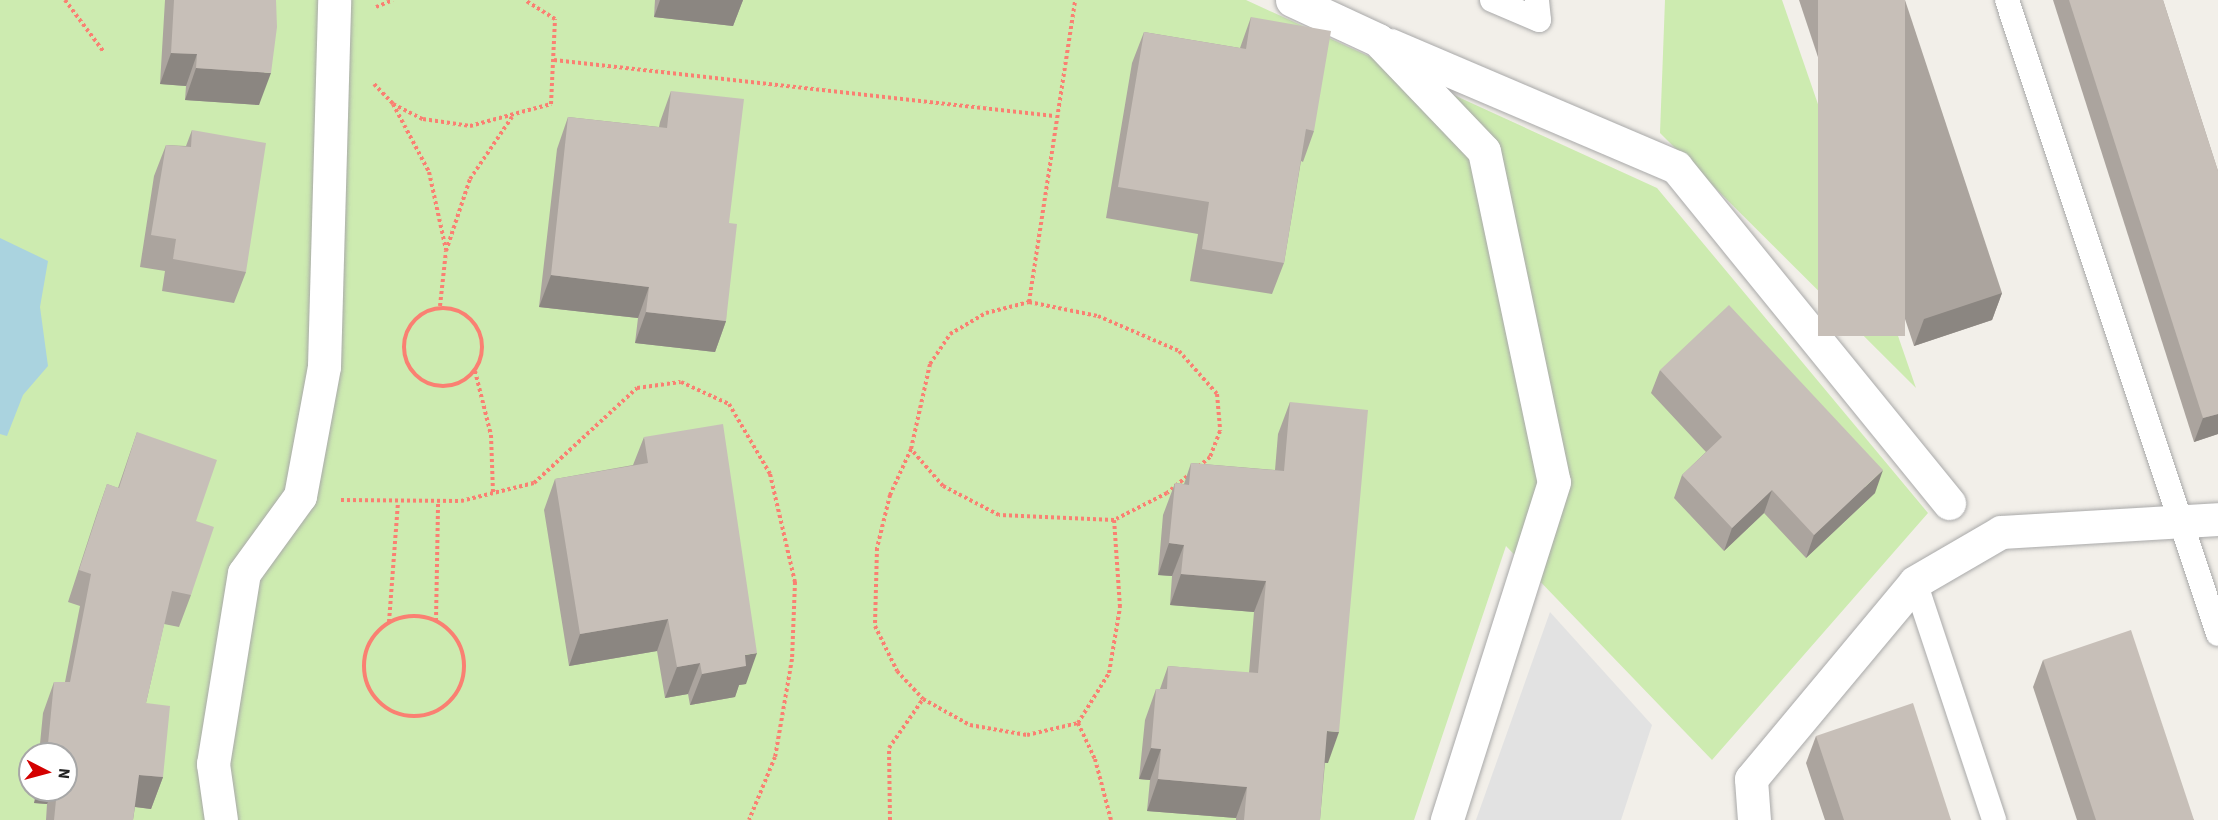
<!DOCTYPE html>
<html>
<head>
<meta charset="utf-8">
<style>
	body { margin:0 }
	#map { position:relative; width:2218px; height:820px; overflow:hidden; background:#f2efe9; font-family:"Source Sans 3",sans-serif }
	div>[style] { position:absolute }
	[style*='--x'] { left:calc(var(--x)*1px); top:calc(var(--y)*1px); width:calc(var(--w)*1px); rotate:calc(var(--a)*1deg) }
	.grass>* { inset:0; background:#cdebb0 }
	.parking>* { inset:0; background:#e2e2e2 }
	.water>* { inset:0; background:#aad3df }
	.path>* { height:4px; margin-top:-2px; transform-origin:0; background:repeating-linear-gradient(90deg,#fa8072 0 3px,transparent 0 6px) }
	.path>.ring { margin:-2px; padding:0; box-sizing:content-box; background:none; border:4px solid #fa8072; border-radius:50% }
	.roads { filter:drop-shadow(0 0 2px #a9a9a9) drop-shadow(0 0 2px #a9a9a9) }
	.service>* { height:24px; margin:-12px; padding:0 12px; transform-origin:12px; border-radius:12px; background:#fff }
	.minor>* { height:33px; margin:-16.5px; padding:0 16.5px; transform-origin:16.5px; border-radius:16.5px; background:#fff }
	.wall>* { inset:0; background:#aba49e }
	.shaded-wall>* { inset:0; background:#8b8681 }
	.building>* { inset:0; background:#c7bfb8; transform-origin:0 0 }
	span { translate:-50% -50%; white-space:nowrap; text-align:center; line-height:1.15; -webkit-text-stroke:4.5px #fff; paint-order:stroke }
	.north { position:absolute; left:18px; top:742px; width:60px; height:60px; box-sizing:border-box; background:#fff; border:2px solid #a7a7a7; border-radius:50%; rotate:96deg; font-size:16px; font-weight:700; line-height:24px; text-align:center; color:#222 }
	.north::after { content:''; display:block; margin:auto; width:21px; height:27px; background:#d40000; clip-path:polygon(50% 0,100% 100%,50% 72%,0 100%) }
</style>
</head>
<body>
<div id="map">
	<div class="grass">
		<i style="clip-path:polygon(evenodd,0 0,1246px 0,1657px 188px,1928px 513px,1712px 760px,1506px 546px,1414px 820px,0 820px,0 0,30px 754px,66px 754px,66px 790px,30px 790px,30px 754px)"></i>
		<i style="clip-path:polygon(1665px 0,1782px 0,1916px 388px,1660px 133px)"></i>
	</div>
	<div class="parking">
		<i style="clip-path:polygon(1550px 612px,1652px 725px,1621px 820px,1476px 820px)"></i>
	</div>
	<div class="water">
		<i style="clip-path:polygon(0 238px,48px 261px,40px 307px,48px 366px,23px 395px,7px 436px,0 434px)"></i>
	</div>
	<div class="path">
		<i style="--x:65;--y:0;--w:64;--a:53.3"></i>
		<i style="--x:376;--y:7;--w:18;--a:-22"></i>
		<i style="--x:554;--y:60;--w:503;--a:6.39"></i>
		<i style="--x:374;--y:84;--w:28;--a:46"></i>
		<i style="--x:393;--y:104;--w:34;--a:27"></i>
		<i style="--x:423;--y:119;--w:48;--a:8.5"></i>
		<i style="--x:470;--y:126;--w:84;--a:-15.2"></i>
		<i style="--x:551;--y:104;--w:85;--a:-87.3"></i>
		<i style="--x:555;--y:19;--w:36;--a:-148"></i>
		<i style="--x:393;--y:104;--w:77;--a:62.1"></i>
		<i style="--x:429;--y:172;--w:80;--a:77.7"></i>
		<i style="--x:1029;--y:302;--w:70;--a:11.5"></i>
		<i style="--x:1098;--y:316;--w:88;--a:23.4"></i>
		<i style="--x:1179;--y:351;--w:57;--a:48.5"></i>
		<i style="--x:1217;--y:394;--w:37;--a:85"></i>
		<i style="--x:1220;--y:431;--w:28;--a:111"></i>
		<i style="--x:1210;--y:457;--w:56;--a:140.1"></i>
		<i style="--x:1167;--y:493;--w:59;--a:153"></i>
		<i style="--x:1114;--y:520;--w:115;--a:-177.5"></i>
		<i style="--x:999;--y:515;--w:63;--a:-152.6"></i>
		<i style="--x:943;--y:486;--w:49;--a:-130.9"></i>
		<i style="--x:911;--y:449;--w:87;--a:-77.4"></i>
		<i style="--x:930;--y:364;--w:36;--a:-56"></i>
		<i style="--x:950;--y:334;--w:42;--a:-30.3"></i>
		<i style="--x:986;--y:313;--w:44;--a:-14.3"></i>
		<i style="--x:1029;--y:302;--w:305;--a:-81.3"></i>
		<i style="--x:440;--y:306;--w:55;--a:-83.8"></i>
		<i style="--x:446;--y:251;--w:76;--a:-71.6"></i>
		<i style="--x:470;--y:179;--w:75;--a:-55.9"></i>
		<i class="ring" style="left:404px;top:308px;width:74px;height:74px"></i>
		<i style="--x:475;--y:371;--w:66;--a:76"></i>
		<i style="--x:491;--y:435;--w:58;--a:88"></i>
		<i style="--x:911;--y:449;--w:51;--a:114.5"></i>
		<i style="--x:890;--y:495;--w:55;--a:103.8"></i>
		<i style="--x:877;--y:548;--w:78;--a:91.5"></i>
		<i style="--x:875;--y:626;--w:50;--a:63.9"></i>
		<i style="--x:897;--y:671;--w:38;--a:47"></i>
		<i style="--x:923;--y:699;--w:54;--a:29"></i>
		<i style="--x:970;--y:725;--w:58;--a:10"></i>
		<i style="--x:1027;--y:735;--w:52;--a:-13.2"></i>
		<i style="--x:1078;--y:723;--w:59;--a:-58.2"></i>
		<i style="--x:1109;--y:673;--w:67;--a:-80.5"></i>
		<i style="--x:1120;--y:607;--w:87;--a:-93.9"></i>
		<i style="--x:341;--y:500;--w:120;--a:0.5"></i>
		<i style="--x:461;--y:501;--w:75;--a:-13.9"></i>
		<i style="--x:534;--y:483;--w:140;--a:-42.7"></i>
		<i style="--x:637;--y:388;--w:44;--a:-7.8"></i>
		<i style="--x:681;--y:382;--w:53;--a:24.6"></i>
		<i style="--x:729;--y:404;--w:81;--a:59.6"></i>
		<i style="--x:770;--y:474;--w:111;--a:77"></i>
		<i style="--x:795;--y:582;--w:77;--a:92.2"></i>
		<i style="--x:792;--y:659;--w:99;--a:99.8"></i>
		<i style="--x:775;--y:757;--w:68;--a:112.4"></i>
		<i class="ring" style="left:364px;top:616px;width:96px;height:96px"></i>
		<i style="--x:436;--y:621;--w:119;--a:-89"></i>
		<i style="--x:389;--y:622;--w:120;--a:-85.7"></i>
		<i style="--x:1078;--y:723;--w:40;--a:65"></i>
		<i style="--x:1095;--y:759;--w:63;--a:75.3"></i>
		<i style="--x:890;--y:820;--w:72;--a:-90.8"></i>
		<i style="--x:889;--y:748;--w:60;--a:-55.2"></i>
	</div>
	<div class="roads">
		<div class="service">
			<i style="--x:1492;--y:0;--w:51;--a:23.1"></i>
			<i style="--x:1539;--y:20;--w:20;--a:-96"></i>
			<i style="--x:2007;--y:0;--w:668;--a:71.59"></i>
			<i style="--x:1915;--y:582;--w:251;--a:71.6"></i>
		</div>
		<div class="minor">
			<i style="--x:1292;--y:0;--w:95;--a:24.9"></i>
			<i style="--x:1378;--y:40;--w:153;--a:46.3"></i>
			<i style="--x:1484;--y:151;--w:338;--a:78.1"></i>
			<i style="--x:1554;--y:482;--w:355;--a:107.6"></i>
			<i style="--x:1390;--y:45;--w:311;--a:23.1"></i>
			<i style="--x:1676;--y:167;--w:433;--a:50.9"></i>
			<i style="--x:221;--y:820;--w:57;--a:-98.1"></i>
			<i style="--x:213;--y:764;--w:193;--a:-80.8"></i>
			<i style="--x:244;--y:573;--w:95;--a:-54"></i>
			<i style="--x:300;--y:496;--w:132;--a:-79.5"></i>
			<i style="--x:324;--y:366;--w:366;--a:-88.4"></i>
			<i style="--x:1754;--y:820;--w:41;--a:-94.2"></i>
			<i style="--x:1751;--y:779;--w:256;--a:-50.2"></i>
			<i style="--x:1915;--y:582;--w:99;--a:-30.2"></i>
			<i style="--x:2001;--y:532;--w:217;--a:-3.4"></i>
		</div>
	</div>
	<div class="wall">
		<i style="clip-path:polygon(165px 0,276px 0,259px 105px,185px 100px,186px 86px,160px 84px)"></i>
		<i style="clip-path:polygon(655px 0,743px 0,733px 26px,654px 17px)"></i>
		<i style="clip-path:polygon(1799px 0,1905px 0,2002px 293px,1992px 320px,1914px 346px)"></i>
		<i style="clip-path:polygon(2053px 0,2163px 0,2218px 171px,2218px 434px,2194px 442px)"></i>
		<i style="clip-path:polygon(1251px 17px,1314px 131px,1303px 162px,1301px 161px,1284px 263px,1272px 294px,1190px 281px,1198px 234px,1106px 218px,1132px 63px,1144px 32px,1240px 48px)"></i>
		<i style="clip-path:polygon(671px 91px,729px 223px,726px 321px,715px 352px,635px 343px,638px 318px,539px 307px,557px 149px,568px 117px,659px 127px,660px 122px)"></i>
		<i style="clip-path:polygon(192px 130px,246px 272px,234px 303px,162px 291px,165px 271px,140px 267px,154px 176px,166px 145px,186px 146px)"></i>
		<i style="clip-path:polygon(1660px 370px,1875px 493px,1806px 558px,1764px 513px,1724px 551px,1674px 498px,1682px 475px,1706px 452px,1651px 393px)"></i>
		<i style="clip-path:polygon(1290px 402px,1328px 763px,1325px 763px,1320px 820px,1236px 820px,1236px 818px,1147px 811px,1150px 780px,1139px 779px,1145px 720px,1156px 689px,1160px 689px,1168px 666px,1249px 673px,1254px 612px,1170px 605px,1172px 576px,1158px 575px,1163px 515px,1175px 483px,1184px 484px,1191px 463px,1275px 470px,1278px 434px)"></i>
		<i style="clip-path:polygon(137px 432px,196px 521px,191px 595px,179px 627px,164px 624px,146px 703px,163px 777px,151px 809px,135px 807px,133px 820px,46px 820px,47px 804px,34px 803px,36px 790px,66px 790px,66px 754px,39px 754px,43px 713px,54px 682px,65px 682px,80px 606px,68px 602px,96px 516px,107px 484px,118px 488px)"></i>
		<i style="clip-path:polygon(644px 437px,746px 684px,739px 685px,735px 697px,690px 705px,688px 694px,665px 698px,657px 651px,569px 666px,544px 510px,555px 479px,633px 465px)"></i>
		<i style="clip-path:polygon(2043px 660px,2194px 820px,2077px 820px,2033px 687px)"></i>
		<i style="clip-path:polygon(1816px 736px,1951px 820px,1825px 820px,1806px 763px)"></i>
	</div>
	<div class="shaded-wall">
		<i style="clip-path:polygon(660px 0,743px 0,733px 26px,654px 17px)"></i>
		<i style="clip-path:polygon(171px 53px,197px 54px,186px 86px,160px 84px)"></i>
		<i style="clip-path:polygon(196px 68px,271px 73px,259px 105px,185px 100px)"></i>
		<i style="clip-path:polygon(551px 275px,649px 287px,638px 318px,539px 307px)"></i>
		<i style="clip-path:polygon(2002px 293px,1992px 320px,1914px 346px,1924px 319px)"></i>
		<i style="clip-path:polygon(646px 312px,726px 321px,715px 352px,635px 343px)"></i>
		<i style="clip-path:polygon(2218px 414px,2218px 434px,2194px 442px,2203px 418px)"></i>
		<i style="clip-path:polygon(1883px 470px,1875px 493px,1806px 558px,1814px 535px)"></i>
		<i style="clip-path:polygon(1772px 490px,1764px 513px,1724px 551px,1732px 528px)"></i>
		<i style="clip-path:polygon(1169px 543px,1184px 545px,1172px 576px,1158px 575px)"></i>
		<i style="clip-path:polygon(1181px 574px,1266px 581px,1254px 612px,1170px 605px)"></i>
		<i style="clip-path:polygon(668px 619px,657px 651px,569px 666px,580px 634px)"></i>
		<i style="clip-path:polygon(757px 653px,746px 684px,739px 685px,735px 697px,690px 705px,702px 674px,745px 655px)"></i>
		<i style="clip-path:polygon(700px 663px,688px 694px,665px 698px,677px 667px)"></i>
		<i style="clip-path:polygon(1327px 731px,1339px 732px,1328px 763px,1316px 762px)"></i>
		<i style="clip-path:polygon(1151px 748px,1161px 749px,1150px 780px,1139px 779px)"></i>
		<i style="clip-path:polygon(139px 775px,163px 777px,151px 809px,128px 806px)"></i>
		<i style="clip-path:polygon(1158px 779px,1247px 787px,1236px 818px,1147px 811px)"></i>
		<i style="clip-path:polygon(39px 790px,53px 790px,47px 804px,34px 803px)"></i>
	</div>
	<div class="building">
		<i style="clip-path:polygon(174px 0,276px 0,277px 27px,271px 73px,196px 68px,197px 54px,171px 53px)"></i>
		<i style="left:1818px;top:0;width:87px;height:336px"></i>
		<i style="clip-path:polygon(2069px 0,2163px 0,2218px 171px,2218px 414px,2203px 418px)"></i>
		<i style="clip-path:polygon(1251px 17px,1331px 31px,1314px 131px,1306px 129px,1284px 263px,1202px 249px,1209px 202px,1118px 187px,1144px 32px,1246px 49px)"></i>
		<i style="clip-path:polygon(671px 91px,744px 99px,729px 223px,737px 224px,726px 321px,646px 312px,649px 287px,551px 275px,568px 117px,667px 128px)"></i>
		<i style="clip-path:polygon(192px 130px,266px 143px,246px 272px,173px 259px,176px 239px,151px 235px,166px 145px,191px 147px)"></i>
		<i style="clip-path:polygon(1729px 305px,1883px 470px,1814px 535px,1772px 490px,1732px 528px,1682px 475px,1722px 437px,1660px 370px)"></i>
		<i style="clip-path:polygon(1290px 402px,1368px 410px,1339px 732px,1327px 731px,1320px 820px,1244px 820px,1247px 787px,1158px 779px,1161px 749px,1151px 748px,1156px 689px,1167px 689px,1168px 666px,1258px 673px,1266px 581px,1181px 574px,1184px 545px,1169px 543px,1175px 483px,1189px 485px,1191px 463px,1284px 471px)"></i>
		<i style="clip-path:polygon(723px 424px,757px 653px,745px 655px,746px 666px,702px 674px,700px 663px,677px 667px,668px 619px,580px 634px,555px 479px,648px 463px,644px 437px)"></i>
		<i style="clip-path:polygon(137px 432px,217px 460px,196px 521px,214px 527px,191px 595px,172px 591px,146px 703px,170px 706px,163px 777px,139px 775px,133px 820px,54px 820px,57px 790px,66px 790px,66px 754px,47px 754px,54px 682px,70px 682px,91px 574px,79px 570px,107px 484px,119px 488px)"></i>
		<i style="clip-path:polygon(2131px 630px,2194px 820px,2096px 820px,2043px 660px)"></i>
		<i style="clip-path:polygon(1913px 703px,1951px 820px,1844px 820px,1816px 736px)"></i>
	</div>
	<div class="north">N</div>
</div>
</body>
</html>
